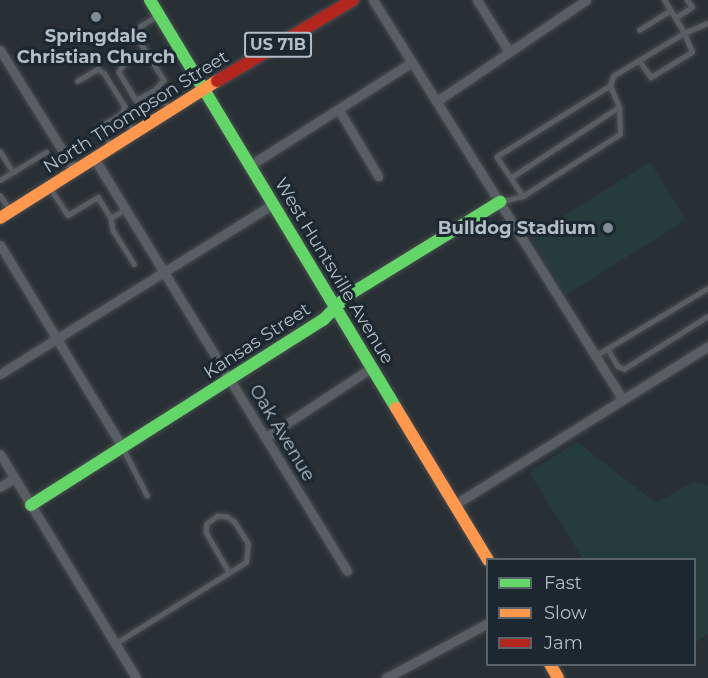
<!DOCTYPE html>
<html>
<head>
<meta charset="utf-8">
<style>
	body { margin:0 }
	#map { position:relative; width:708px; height:678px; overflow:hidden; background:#293035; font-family:Montserrat,sans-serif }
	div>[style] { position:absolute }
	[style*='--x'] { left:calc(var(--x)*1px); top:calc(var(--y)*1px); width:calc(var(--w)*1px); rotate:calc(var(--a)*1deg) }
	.green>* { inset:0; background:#263c3c; transform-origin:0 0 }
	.roads { filter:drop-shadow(0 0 2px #474c50) drop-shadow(0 0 2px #474c50) }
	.lane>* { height:4.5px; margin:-2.25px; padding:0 2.25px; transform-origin:2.25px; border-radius:2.25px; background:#585e63 }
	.street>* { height:9px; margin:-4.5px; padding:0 4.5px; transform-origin:4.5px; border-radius:4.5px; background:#585e63 }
	.fast>* { height:12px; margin:-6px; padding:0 6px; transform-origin:6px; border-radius:6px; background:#63d668 }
	.slow>* { height:12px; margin:-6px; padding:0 6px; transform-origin:6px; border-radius:6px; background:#ff974d }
	.jam>* { height:12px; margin:-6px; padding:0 6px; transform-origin:6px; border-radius:6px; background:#b3261e }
	.dots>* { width:16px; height:16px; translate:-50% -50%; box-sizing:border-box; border:3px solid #1c2730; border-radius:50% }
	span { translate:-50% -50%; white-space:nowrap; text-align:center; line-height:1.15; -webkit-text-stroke:6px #1c2730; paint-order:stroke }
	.shield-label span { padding:2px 4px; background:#1c2730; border:2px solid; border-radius:4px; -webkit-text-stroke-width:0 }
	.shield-label { font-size:16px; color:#b2bdc7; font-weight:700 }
	.poi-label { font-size:18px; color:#b2bdc7; font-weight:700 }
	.right { translate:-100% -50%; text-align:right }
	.street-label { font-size:18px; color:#b2bdc7 }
	.legend { position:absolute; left:486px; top:558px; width:210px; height:108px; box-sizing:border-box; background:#1c2730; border:2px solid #58636c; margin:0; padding:8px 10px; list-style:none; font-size:18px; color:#b2bdc7 }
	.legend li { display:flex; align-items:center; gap:12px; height:30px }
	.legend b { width:30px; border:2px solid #58636c }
</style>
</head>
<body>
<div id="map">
	<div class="green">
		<i style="left:650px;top:162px;width:68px;height:141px;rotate:58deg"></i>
		<i style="clip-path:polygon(577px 442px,656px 503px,693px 482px,708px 485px,708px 634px,695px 643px,694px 560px,583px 559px,529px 472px)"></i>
	</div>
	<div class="roads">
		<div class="lane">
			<i style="--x:159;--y:15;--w:22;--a:148"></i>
			<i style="--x:140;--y:27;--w:10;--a:107"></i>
			<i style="--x:137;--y:37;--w:51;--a:57.9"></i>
			<i style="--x:164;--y:80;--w:12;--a:132"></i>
			<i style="--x:156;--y:89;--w:23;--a:56"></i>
			<i style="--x:675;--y:18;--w:20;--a:-33"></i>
			<i style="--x:692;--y:7;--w:9;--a:-126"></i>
			<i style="--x:639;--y:30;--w:36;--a:-32"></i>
			<i style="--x:146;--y:51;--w:27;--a:149"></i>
			<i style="--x:123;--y:65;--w:8;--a:120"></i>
			<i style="--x:119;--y:72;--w:33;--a:59"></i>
			<i style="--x:136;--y:100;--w:23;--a:-29"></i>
			<i style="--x:639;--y:60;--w:21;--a:55"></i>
			<i style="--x:651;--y:77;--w:48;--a:-31.4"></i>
			<i style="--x:692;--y:52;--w:21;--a:-113"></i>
			<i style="--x:684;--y:33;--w:39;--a:-121"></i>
			<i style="--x:77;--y:81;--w:24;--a:-30"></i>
			<i style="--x:98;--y:69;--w:7;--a:34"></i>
			<i style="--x:104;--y:73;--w:39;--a:58"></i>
			<i style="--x:125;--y:106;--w:8;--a:113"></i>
			<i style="--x:610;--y:86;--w:10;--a:-73"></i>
			<i style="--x:613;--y:76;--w:83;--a:-31.2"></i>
			<i style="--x:684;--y:33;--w:26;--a:-23"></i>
			<i style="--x:110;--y:145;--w:21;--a:-121"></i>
			<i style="--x:99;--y:127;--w:27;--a:-31"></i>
			<i style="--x:122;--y:113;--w:21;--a:55"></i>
			<i style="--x:0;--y:151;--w:25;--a:58"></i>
			<i style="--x:512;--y:177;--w:128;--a:-33.2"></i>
			<i style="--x:0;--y:180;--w:54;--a:-31.3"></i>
			<i style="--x:51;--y:189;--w:31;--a:57"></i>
			<i style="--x:68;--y:215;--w:35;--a:-31"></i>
			<i style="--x:98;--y:197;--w:25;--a:58"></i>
			<i style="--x:111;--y:218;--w:17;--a:-31"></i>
			<i style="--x:0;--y:195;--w:18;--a:56"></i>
			<i style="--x:502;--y:201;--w:22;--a:-13"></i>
			<i style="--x:523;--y:196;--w:115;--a:-32.6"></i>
			<i style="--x:620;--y:134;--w:27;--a:-92"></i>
			<i style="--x:619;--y:107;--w:23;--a:-113"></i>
			<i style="--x:610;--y:86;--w:133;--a:147.9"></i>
			<i style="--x:497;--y:157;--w:47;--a:56.3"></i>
			<i style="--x:111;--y:218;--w:12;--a:81"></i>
			<i style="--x:113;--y:230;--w:40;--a:58"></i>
			<i style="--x:608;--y:349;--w:20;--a:60"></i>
			<i style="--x:618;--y:366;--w:7;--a:27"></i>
			<i style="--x:624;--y:369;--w:99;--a:-32.2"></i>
			<i style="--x:595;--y:356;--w:132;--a:-31"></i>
			<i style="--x:124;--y:450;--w:51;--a:62.9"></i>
			<i style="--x:116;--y:643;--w:153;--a:-31.9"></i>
			<i style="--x:246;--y:562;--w:18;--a:-84"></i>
			<i style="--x:248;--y:544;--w:26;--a:-122"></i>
			<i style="--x:234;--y:522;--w:9;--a:-144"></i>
			<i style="--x:227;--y:517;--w:9;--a:-174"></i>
			<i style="--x:218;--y:516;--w:14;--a:144"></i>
			<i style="--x:207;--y:524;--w:8;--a:97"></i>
			<i style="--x:206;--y:532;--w:46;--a:60.1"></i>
		</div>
		<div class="street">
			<i style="--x:373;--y:0;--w:469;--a:58"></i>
			<i style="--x:477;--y:0;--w:59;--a:58.2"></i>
			<i style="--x:0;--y:50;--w:142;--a:58.2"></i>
			<i style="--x:437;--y:101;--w:180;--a:-34.1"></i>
			<i style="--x:339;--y:110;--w:77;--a:59.4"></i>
			<i style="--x:94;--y:158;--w:484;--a:58.5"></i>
			<i style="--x:249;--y:166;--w:193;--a:-32.5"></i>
			<i style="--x:0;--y:245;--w:237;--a:58.8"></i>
			<i style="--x:0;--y:374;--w:320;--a:-31.9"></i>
			<i style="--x:266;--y:437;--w:126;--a:-33.3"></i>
			<i style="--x:0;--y:454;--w:262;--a:58.7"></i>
			<i style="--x:0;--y:487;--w:17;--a:-33"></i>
			<i style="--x:454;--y:505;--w:300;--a:-32"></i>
			<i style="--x:386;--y:678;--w:116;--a:-28.3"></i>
		</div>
		<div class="fast">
			<i style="--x:150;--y:0;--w:476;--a:58.9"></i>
			<i style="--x:31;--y:505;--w:346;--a:-32.4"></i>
			<i style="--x:323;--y:320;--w:34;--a:-45"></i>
			<i style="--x:347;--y:296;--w:180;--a:-31.6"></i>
		</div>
		<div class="slow">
			<i style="--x:0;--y:218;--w:257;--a:-32.3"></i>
			<i style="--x:396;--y:408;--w:178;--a:58.8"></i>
			<i style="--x:550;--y:664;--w:16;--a:60"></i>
		</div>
		<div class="jam">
			<i style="--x:217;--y:81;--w:158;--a:-30.8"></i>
		</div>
	</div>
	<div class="dots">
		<i style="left:96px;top:17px;background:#828c94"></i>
		<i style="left:608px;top:228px;background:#828c94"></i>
	</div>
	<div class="shield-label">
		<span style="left:278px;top:45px">US 71B</span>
	</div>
	<div class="poi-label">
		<span style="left:96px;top:47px">Springdale<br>Christian Church</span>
		<span class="right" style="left:596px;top:228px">Bulldog Stadium</span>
	</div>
	<div class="street-label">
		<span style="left:136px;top:112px;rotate:-32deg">North Thompson Street</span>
		<span style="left:334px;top:271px;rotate:59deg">West Huntsville Avenue</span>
		<span style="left:257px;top:341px;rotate:-33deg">Kansas Street</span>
		<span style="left:282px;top:433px;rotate:59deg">Oak Avenue</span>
	</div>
	<ul class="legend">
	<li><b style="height:8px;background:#63d668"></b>Fast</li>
	<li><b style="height:8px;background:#ff974d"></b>Slow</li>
	<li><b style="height:8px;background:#b3261e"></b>Jam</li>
	</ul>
</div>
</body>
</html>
